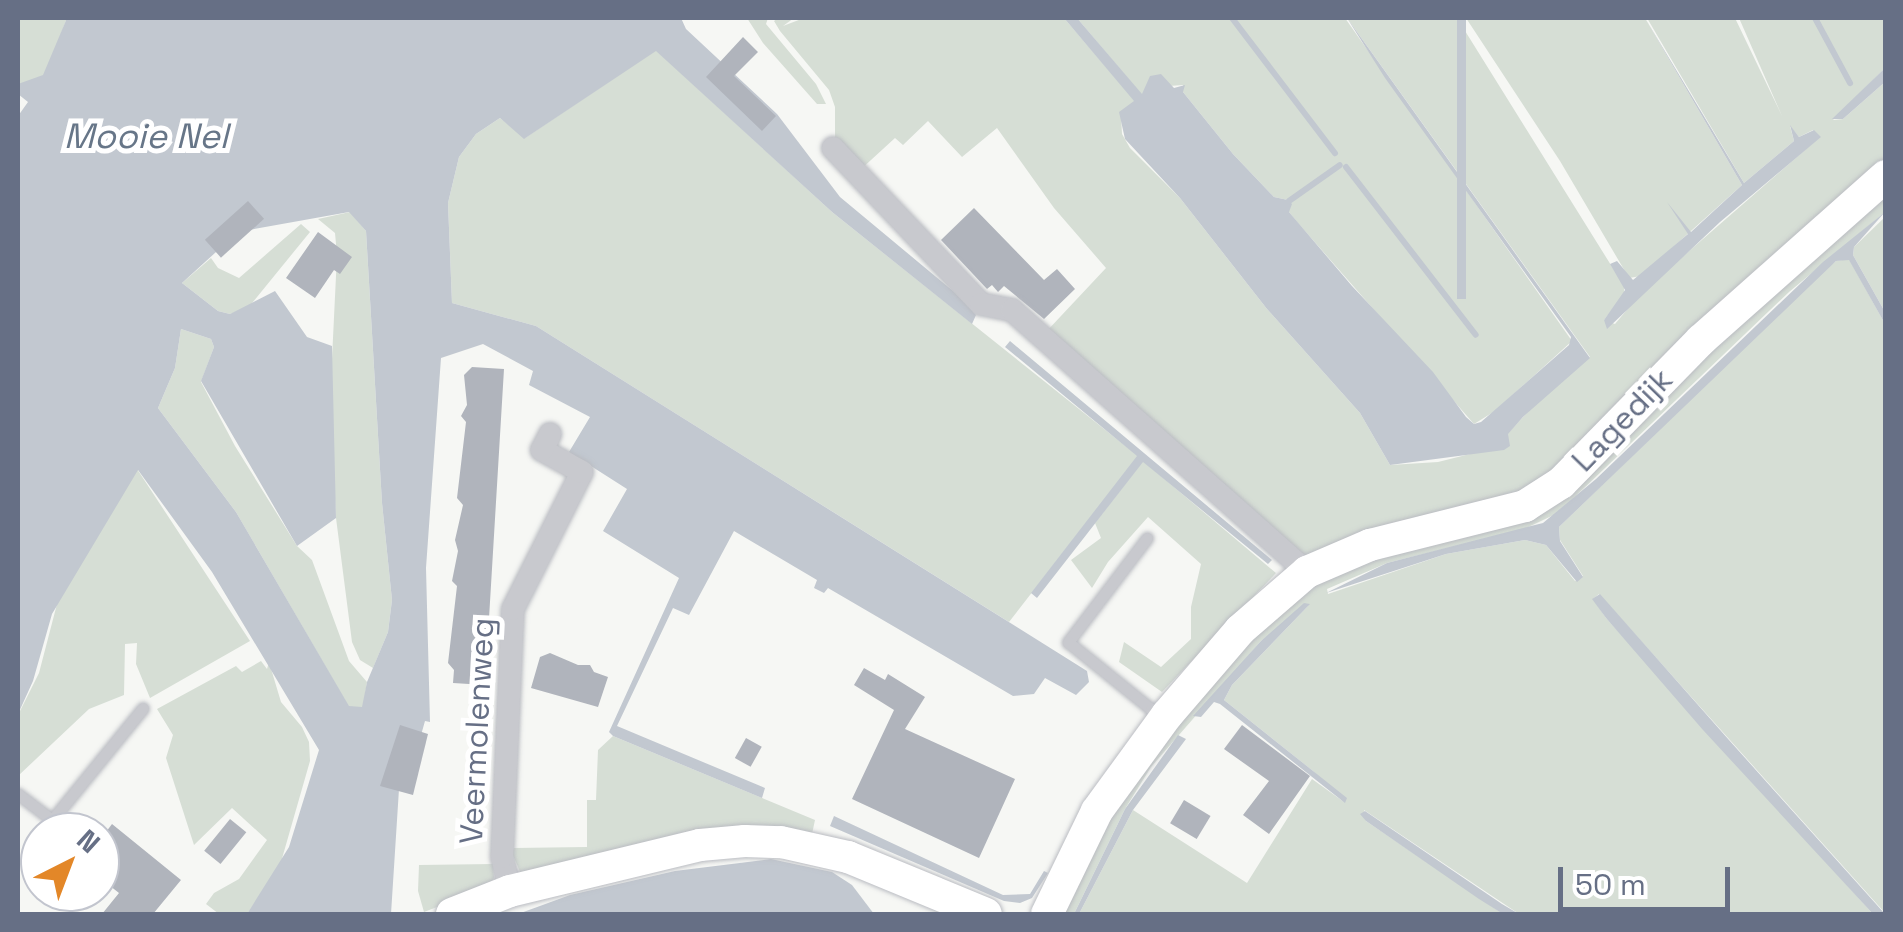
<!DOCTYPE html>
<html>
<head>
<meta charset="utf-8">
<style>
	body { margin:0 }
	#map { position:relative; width:1903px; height:932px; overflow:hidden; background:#f6f7f4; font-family:"Space Grotesk",sans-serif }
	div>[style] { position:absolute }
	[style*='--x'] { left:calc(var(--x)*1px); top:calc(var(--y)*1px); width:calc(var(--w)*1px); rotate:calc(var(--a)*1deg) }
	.green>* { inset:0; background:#d6ded5 }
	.water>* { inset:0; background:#c2c8d0; transform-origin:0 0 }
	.stream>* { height:6px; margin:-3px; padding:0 3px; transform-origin:3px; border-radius:3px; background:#c2c8d0 }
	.building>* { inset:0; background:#b0b4bc; transform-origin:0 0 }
	.roads { filter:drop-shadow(0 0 2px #babcc2) drop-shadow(0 0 2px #babcc2) }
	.lane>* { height:11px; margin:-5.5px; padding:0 5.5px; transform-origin:5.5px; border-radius:5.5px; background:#c8c9ce }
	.street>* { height:22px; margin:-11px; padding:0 11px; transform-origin:11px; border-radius:11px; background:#c8c9ce }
	.secondary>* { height:32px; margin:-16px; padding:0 16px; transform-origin:16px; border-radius:16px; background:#fff }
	span { translate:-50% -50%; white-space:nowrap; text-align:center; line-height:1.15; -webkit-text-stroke:10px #fff; paint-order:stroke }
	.street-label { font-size:32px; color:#666f85 }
	.water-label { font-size:35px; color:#677688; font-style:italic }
	.frame { position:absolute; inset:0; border:20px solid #666f85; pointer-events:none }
	.north { position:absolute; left:20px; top:812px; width:100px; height:100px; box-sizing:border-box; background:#fff; border:2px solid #c2c5ce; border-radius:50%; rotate:42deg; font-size:28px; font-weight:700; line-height:40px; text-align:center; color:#666f85 }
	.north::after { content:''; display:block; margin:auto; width:35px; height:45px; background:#e38728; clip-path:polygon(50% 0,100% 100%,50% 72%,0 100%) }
	.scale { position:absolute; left:1558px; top:867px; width:172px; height:45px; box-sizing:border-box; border:5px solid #666f85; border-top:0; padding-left:12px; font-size:30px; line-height:35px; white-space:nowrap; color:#666f85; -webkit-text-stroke:8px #fff; paint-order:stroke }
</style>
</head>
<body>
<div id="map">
	<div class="green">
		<i style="clip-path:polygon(18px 18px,67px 18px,44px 78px,18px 88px)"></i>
		<i style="clip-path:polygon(747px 18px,768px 18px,766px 24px,816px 84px,826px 104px,817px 104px,763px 43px)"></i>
		<i style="clip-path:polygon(778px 18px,794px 18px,783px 26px,804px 18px,1064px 18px,1135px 101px,1121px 115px,1122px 134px,1130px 148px,1180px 198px,1267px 309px,1360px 413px,1390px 465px,1438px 462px,1494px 448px,1541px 398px,1590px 357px,1347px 18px,1457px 18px,1624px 286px,1624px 294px,1604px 320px,1615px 324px,1641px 293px,1820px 137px,1813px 130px,1799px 137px,1790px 126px,1794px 141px,1744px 183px,1647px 18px,1735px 18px,1782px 116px,1739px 18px,1885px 18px,1885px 68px,1833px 120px,1843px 119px,1885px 82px,1885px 163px,1558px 469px,1518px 495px,1307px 560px,1045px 333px,1106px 268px,1054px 208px,997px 128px,962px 157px,928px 121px,903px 145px,895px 138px,859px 171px,835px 139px,835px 107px,829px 90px,780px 31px,774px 21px)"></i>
		<i style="clip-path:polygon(1077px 18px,1345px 18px,1572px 341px,1495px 411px,1474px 424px,1298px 223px,1289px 212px,1288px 200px,1274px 197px,1233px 154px,1183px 92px,1183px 85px,1169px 86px,1161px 75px,1142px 95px)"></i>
		<i style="clip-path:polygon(1466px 18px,1645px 18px,1742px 185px,1641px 276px,1629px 278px,1560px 161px)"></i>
		<i style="clip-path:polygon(656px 50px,832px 212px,1138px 456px,1009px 622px,536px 326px,452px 303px,448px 203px,459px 157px,476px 134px,500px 118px,525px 138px)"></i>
		<i style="clip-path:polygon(1885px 190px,1885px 212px,1789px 292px,1558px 513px,1524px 529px,1387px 563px,1327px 589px,1328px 594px,1446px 554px,1525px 540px,1546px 545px,1575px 581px,1583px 576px,1560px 540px,1559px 527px,1820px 274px,1836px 261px,1849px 259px,1885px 324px,1885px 913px,1599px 594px,1593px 599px,1606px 618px,1873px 914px,1519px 914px,1364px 810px,1366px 821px,1503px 914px,1079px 914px,1133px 810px,1247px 883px,1312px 779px,1344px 802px,1313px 771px,1224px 700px,1232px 685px,1309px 605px,1261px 641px,1151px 767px,1125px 809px,1074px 914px,1059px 914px,1109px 814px,1236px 645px,1346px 563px,1508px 521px)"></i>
		<i style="clip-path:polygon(350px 212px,366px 231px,382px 503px,392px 600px,388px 632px,373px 668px,360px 660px,352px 642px,336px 518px,330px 400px,337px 255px,335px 233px,318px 219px)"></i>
		<i style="clip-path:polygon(1885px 217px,1885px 312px,1853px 255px,1854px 247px)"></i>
		<i style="clip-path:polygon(301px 224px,310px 232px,248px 308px,230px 314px,218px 311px,182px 283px,211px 258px,218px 268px,239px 278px)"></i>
		<i style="clip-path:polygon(181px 329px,211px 339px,214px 347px,201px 382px,235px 446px,297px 546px,312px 560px,349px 661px,367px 682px,363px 708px,349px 707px,236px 512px,158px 408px,175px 368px)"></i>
		<i style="clip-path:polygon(1143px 461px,1276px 573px,1162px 692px,1119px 662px,1124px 642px,1161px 667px,1191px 639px,1191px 607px,1201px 564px,1148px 517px,1108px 562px,1092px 588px,1071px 560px,1101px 538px,1095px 523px)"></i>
		<i style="clip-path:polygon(137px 469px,250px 641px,150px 698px,136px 664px,137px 643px,125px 644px,124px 695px,89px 709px,18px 776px,18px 715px,39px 673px,57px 604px)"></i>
		<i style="clip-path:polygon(261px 661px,267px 669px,269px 662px,281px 702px,302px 727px,309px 742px,310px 761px,279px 869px,247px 914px,219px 914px,206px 904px,214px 893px,239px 879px,267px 840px,232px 808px,194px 845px,166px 758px,173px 735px,157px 709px,236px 666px,242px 672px)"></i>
		<i style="clip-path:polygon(613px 736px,815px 820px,812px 834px,521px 874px,512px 853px,514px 848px,587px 847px,587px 800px,596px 800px,598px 750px)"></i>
		<i style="clip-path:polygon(493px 864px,494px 878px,489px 887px,424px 912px,418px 891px,419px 865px)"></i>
	</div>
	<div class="water">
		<i style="clip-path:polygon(evenodd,67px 18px,681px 18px,686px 29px,777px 114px,840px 197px,953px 291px,976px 315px,972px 324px,832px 212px,656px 51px,524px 139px,500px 118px,476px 134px,459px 157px,448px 203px,452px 303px,536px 326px,1087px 671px,1089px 682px,1076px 695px,1045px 678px,1034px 694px,1013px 696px,828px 588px,824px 593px,814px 588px,817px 580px,734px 531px,689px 615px,673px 608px,617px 726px,765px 788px,762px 798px,613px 736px,609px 732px,679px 578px,603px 531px,627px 489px,569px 452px,590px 417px,529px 385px,533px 371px,483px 344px,441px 358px,426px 568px,430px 722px,425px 721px,406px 788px,399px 789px,391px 914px,247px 914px,289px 847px,319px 750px,212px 572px,138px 470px,52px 614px,33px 681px,18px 714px,18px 116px,28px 102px,18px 94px,18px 84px,43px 75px,67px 18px,349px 212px,366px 231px,382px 503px,392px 600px,388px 632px,367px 682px,362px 707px,349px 706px,236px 512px,158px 408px,175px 368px,181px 329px,211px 339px,214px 347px,201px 381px,297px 546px,336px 518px,332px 346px,307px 337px,275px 291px,230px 314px,218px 311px,182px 283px,238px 232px,349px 212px)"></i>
		<i style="clip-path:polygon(1064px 18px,1077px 18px,1142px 94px,1150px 76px,1161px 74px,1174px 88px,1185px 85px,1183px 92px,1233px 154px,1274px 197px,1288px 200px,1292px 204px,1289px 212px,1352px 286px,1433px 372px,1466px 417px,1474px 424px,1481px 422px,1569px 345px,1571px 337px,1385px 78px,1347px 18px,1590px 358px,1523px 417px,1508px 434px,1510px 446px,1504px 450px,1390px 465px,1360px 413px,1267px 309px,1180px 198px,1125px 139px,1119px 112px,1134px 101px)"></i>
		<i style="left:1457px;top:18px;width:9px;height:281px"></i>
		<i style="clip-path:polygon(1645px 18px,1744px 183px,1794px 141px,1790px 125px,1799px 137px,1814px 130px,1821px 137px,1720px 222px,1607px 329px,1604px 320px,1625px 290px,1610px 264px,1617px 261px,1633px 280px,1688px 234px,1667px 202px,1691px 232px,1742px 185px)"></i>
		<i style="clip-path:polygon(1885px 68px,1885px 82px,1843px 119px,1832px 119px)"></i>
		<i style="clip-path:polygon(1885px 212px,1854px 247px,1853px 255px,1885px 312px,1885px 324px,1849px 260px,1836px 261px,1559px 527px,1560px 541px,1583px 577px,1577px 582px,1546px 545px,1525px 540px,1446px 554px,1326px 593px,1387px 563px,1543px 523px,1596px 479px,1823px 262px)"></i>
		<i style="clip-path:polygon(1010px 341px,1272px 560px,1268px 564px,1143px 462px,1037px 598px,1031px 593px,1137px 456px,1005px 347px)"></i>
		<i style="clip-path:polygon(1600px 594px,1729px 740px,1885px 914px,1873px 914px,1703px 730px,1606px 618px,1592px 599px)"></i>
		<i style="clip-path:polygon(1304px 603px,1310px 604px,1232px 685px,1224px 700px,1347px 798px,1345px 803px,1220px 704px,1214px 702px,1201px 717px,1193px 716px,1261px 641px)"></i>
		<i style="clip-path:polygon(1178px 735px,1186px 739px,1133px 810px,1079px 914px,1074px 914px,1125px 809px)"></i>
		<i style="clip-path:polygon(1365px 811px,1502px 904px,1519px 914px,1503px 914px,1479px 899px,1366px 821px,1360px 814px)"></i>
		<i style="clip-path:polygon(834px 816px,1003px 895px,1030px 894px,1044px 871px,1048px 873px,1032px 898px,1020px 903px,1004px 901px,830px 826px)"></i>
		<i style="clip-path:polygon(771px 859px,832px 872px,852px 885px,874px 914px,518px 914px,570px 895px,675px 871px)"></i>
	</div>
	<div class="stream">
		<i style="--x:1232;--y:18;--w:170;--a:52.7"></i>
		<i style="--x:1815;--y:18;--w:74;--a:61.7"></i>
		<i style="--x:1346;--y:167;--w:212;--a:52.3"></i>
		<i style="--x:1289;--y:201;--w:62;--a:-35.2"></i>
	</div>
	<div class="building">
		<i style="clip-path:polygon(743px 37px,758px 52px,734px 76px,776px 116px,762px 131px,706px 77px)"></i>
		<i style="left:248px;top:201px;width:24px;height:58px;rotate:48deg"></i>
		<i style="clip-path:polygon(974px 208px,1044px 280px,1057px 269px,1075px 289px,1044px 319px,1004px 286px,998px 292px,992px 285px,987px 289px,941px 240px)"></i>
		<i style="clip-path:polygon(318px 232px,352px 257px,340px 274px,334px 270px,315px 298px,286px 278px)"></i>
		<i style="clip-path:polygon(472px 367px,504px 369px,485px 685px,453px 683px,454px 670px,448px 663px,457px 586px,452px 581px,458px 551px,455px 540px,463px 505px,457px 498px,466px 422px,461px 416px,467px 405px,464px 375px)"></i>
		<i style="clip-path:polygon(550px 653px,578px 665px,590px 665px,594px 672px,608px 677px,598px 707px,531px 688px,540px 657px)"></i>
		<i style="clip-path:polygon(864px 668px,885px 680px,888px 674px,925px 697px,905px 729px,1015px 779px,979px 858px,852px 799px,894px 710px,854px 685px)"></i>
		<i style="clip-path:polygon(400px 725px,428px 734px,413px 795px,380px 786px)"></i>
		<i style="clip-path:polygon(1242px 725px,1310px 776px,1269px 834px,1243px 815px,1269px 781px,1224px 749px)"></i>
		<i style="left:746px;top:738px;width:18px;height:23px;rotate:29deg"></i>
		<i style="left:1184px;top:800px;width:31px;height:27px;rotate:31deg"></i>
		<i style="left:230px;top:819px;width:21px;height:41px;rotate:39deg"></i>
		<i style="clip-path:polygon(112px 824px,181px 880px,153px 914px,102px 914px,119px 893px,100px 878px,100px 840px)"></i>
	</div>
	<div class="roads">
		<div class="lane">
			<i style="--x:1147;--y:538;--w:131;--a:127.2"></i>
			<i style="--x:1068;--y:642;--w:107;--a:38.9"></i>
			<i style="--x:1151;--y:709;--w:13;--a:23"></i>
			<i style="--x:18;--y:794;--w:43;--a:37.4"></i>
			<i style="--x:52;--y:820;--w:144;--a:-50.9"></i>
		</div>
		<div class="street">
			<i style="--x:833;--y:148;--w:215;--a:46.5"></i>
			<i style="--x:981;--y:304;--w:32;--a:11"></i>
			<i style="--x:1012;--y:310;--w:395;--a:41.6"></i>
			<i style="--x:510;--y:891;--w:35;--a:-103"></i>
			<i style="--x:502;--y:857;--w:248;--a:-87.5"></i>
			<i style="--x:513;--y:609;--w:153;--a:-63.3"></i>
			<i style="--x:582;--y:472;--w:46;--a:-151.2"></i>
			<i style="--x:542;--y:450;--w:18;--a:-63"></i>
		</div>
		<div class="secondary">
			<i style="--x:452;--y:914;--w:62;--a:-21.6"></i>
			<i style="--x:510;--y:891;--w:195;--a:-13.6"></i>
			<i style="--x:700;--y:845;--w:45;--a:-5.1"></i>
			<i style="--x:745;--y:841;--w:36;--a:2"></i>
			<i style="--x:781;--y:842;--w:69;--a:12.6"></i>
			<i style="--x:848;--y:857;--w:149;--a:22.4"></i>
			<i style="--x:1047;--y:914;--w:114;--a:-64.1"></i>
			<i style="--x:1097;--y:811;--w:119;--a:-53.9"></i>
			<i style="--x:1167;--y:715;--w:112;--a:-49.3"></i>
			<i style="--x:1240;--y:630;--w:89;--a:-40.9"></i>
			<i style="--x:1307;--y:572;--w:69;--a:-23.2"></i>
			<i style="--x:1370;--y:545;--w:160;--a:-14.1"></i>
			<i style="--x:1525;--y:506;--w:43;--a:-32.6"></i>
			<i style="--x:1561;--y:483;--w:200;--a:-45.6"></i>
			<i style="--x:1701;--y:340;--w:247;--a:-41.6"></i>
		</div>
	</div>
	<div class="street-label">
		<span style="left:1622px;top:420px;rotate:-46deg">Lagedijk</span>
		<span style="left:477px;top:731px;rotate:-87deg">Veermolenweg</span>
	</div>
	<div class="water-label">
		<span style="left:146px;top:136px">Mooie Nel</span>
	</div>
	<div class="frame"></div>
	<div class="north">N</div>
	<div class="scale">50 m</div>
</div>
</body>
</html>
